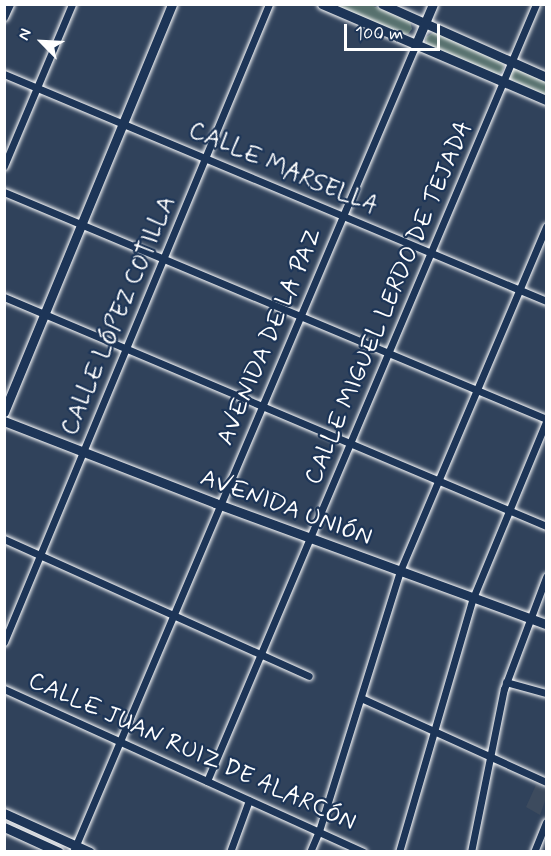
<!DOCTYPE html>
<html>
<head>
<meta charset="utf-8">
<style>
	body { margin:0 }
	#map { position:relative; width:551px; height:856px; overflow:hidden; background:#30425b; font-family:Mynerve,sans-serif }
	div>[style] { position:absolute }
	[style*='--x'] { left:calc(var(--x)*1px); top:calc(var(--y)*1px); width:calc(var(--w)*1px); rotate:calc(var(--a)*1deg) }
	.built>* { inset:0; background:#3d4b5e }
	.green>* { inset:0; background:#56706d }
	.roads { filter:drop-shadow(0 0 2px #fff) drop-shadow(0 0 2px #fff) }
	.street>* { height:7px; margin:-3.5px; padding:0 3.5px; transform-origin:3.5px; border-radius:3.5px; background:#1d3557 }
	.secondary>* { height:9px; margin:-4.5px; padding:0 4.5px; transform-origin:4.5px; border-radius:4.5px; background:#1d3557 }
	span { translate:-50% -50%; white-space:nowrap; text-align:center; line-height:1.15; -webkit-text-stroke:4.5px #1d3557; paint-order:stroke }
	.street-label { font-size:24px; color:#fff }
	.frame { position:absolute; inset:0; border:6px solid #fff; pointer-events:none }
	.north { position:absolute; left:12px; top:12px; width:60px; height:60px; -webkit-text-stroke:4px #1d3557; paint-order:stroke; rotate:294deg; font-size:16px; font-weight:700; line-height:24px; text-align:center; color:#fff }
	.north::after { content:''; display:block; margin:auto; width:21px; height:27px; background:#fff; clip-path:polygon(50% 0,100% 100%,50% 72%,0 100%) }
	.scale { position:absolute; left:344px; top:24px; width:96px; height:27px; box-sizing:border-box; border:3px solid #fff; border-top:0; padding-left:8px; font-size:18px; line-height:21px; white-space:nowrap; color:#fff; -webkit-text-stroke:4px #1d3557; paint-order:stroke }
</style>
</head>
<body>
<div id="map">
	<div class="built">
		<i style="clip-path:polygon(536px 785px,546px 790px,546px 798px,540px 815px,526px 807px)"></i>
	</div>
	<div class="green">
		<i style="clip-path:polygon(333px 5px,371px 5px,410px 21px,412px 29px,408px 34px,402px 34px)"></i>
		<i style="clip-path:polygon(434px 32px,500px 61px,504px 65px,503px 71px,497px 75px,426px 44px,426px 37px)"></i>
		<i style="clip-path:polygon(516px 68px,546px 80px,546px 96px,510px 79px,511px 70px)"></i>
	</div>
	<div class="roads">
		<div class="street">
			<i style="--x:4;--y:17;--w:14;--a:-65"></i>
			<i style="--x:4;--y:74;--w:588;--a:22.72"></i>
			<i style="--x:4;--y:166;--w:176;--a:-67.2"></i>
			<i style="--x:4;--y:192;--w:588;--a:22.72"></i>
			<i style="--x:4;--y:297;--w:588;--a:22.9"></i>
			<i style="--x:4;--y:539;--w:334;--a:24.2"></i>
			<i style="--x:4;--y:642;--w:691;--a:-67.44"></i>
			<i style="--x:506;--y:682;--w:41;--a:15.4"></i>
			<i style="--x:4;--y:689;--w:394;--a:24.4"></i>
			<i style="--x:361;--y:698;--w:203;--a:24.4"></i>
			<i style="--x:207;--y:781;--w:844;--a:-67.05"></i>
			<i style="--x:73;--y:852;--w:878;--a:-67"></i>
			<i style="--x:230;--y:852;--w:55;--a:-69.9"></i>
			<i style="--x:310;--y:852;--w:23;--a:-67"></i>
			<i style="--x:319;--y:831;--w:272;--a:-72.7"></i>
			<i style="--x:400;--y:571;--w:374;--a:-67"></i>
			<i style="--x:399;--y:852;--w:265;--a:-73.8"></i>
			<i style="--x:473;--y:598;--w:191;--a:-67.5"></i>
			<i style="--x:471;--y:852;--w:166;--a:-78.6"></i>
			<i style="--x:504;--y:689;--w:120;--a:-69.4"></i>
			<i style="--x:534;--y:852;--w:32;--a:-68"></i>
		</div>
		<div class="secondary">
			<i style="--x:322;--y:4;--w:244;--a:23.2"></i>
			<i style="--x:382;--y:4;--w:180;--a:24"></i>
			<i style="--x:416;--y:44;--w:43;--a:-67"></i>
			<i style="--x:4;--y:412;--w:441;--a:-67.6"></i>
			<i style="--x:4;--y:421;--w:226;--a:21.2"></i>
			<i style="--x:215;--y:503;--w:352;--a:20.1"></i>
			<i style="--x:4;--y:813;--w:94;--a:24.4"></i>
			<i style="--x:4;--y:827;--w:60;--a:24.4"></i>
		</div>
	</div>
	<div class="street-label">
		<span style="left:283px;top:169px;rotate:23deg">CALLE MARSELLA</span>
		<span style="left:389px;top:303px;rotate:-67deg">CALLE MIGUEL LERDO DE TEJADA</span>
		<span style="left:119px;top:316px;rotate:-67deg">CALLE LÓPEZ COTILLA</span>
		<span style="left:270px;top:337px;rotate:-67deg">AVENIDA DE LA PAZ</span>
		<span style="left:286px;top:508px;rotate:20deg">AVENIDA UNIÓN</span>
		<span style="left:192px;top:752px;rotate:24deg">CALLE JUAN RUIZ DE ALARCÓN</span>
	</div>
	<div class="frame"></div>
	<div class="north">N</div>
	<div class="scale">100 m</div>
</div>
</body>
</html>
